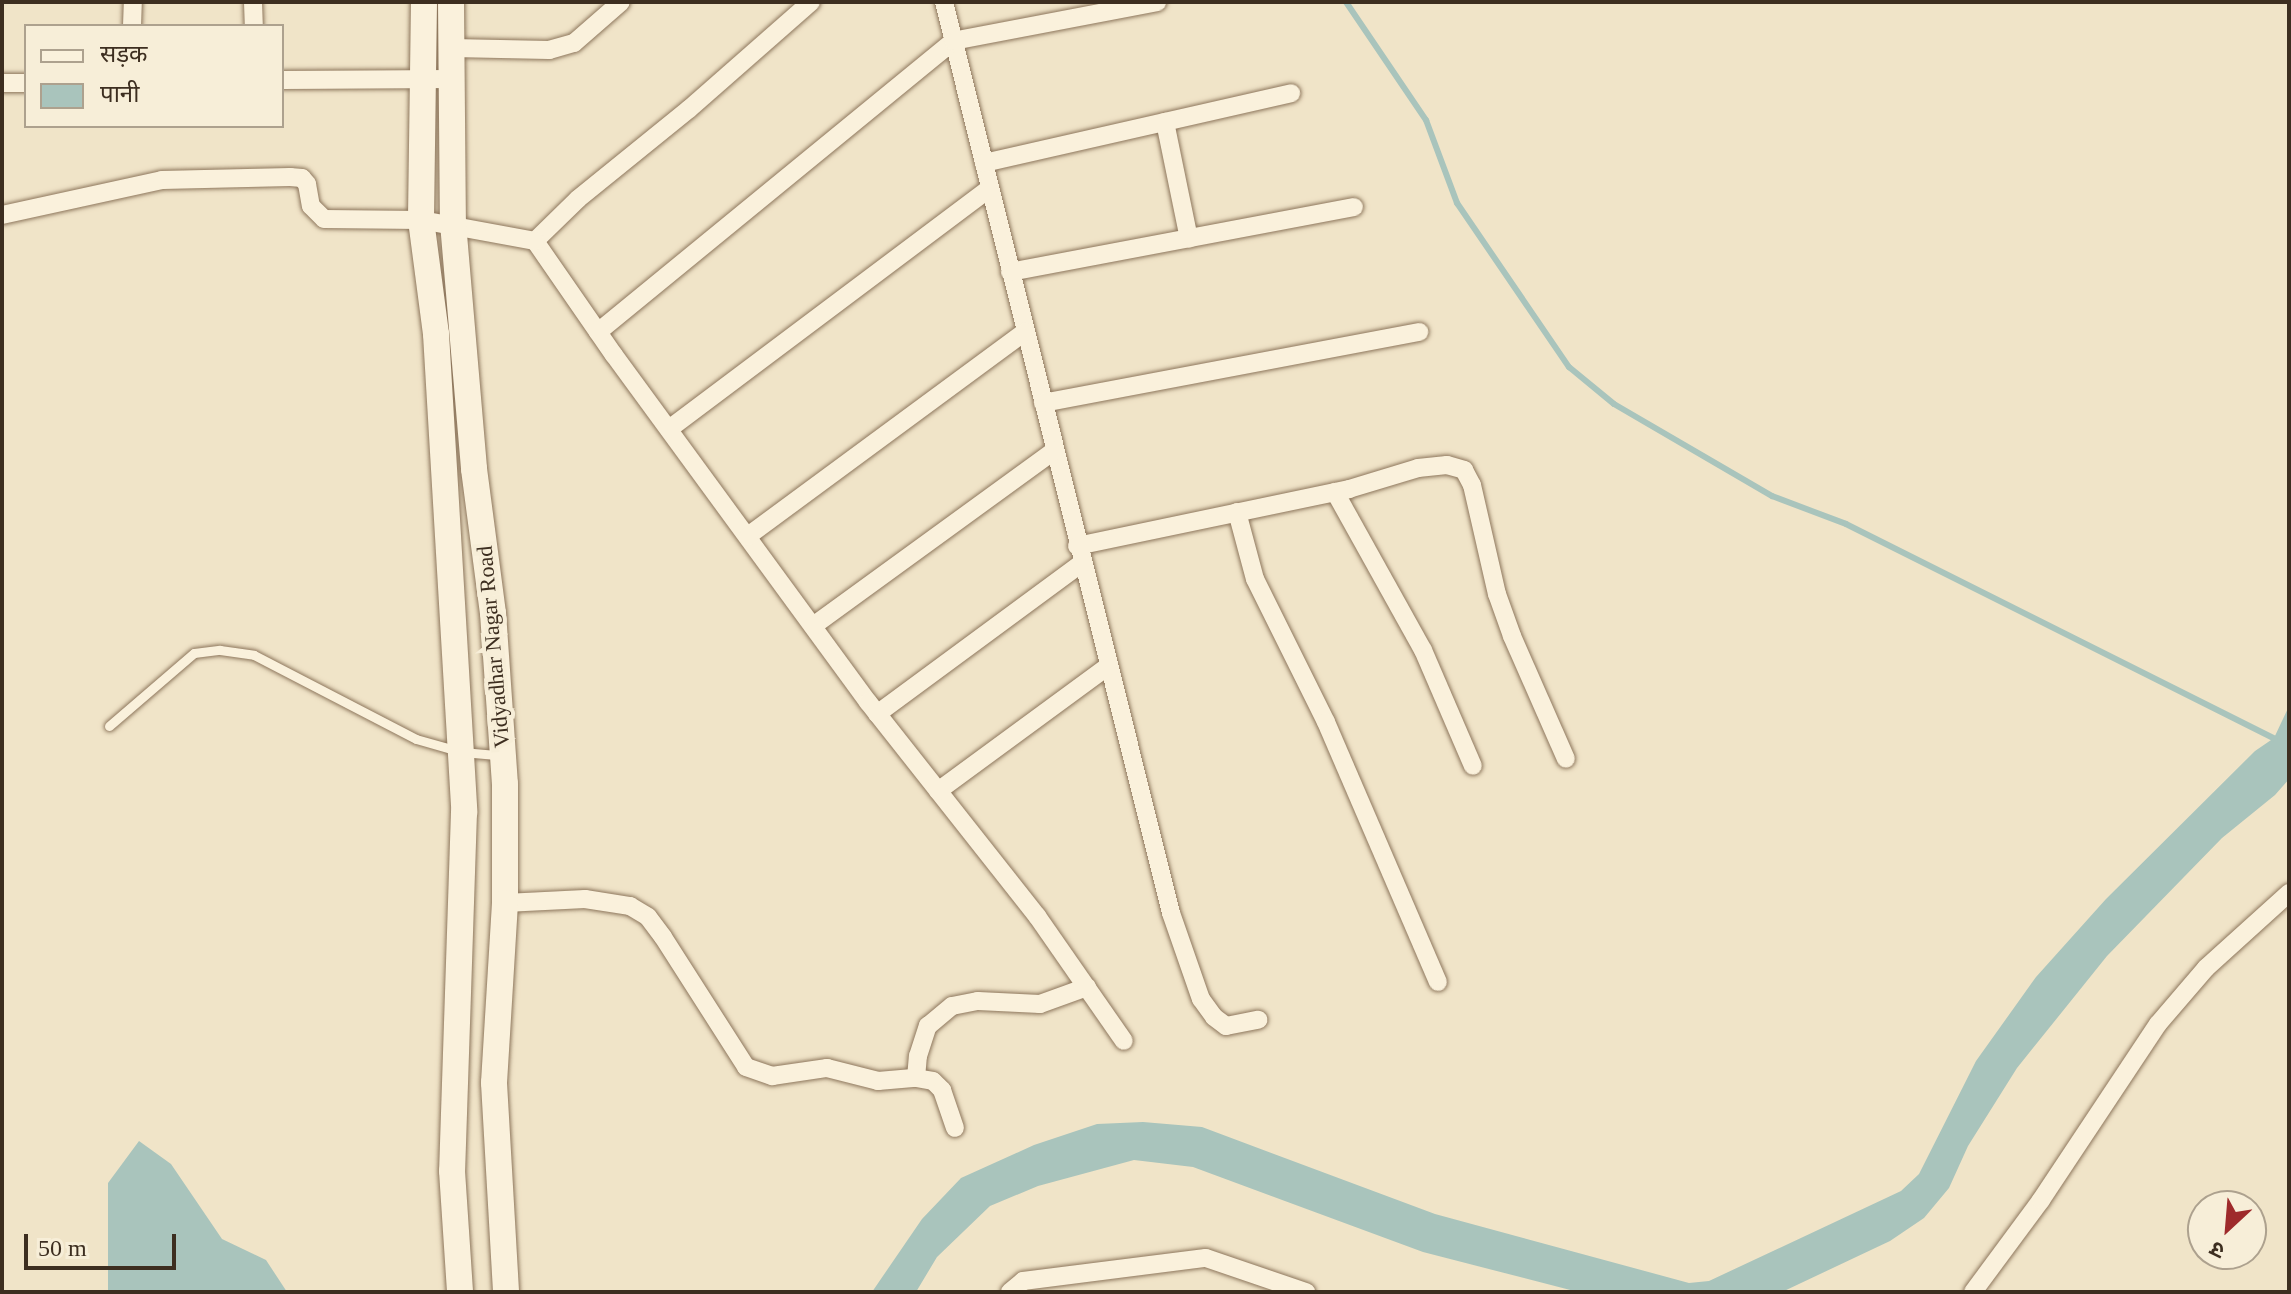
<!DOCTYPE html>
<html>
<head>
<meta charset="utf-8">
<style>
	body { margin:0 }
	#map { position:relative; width:2291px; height:1294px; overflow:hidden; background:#f0e4c8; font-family:"Times New Roman","Noto Sans Devanagari",serif }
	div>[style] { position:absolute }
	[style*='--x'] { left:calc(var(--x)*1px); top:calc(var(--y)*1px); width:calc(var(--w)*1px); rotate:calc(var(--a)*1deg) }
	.water>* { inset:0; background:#a9c4bc }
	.stream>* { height:6px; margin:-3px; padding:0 3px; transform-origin:3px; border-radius:3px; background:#a9c4bc }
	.roads { filter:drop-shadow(0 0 2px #8d765c) drop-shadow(0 0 2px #8d765c) }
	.service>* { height:9px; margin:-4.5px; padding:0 4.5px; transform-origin:4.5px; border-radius:4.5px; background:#faf1dc }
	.minor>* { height:18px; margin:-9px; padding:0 9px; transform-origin:9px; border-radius:9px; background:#faf1dc }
	.secondary>* { height:26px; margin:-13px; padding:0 13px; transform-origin:13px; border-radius:13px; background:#faf1dc }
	span { translate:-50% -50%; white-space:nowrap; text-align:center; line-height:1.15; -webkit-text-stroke:8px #f7eed8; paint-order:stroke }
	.street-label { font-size:22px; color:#3d2e20 }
	.frame { position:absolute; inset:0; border:4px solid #3d2e20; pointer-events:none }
	.legend { position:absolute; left:24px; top:24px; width:260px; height:104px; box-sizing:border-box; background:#f7eed8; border:2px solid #ada18e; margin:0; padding:10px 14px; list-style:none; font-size:24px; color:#3d2e20 }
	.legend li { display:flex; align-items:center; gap:16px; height:40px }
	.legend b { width:40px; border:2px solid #ada18e }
	.north { position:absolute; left:2187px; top:1190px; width:80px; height:80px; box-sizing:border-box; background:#f7eed8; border:2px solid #ada18e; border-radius:50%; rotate:206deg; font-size:22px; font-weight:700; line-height:32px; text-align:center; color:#3d2e20 }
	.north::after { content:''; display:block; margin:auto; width:28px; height:36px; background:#9e2a2b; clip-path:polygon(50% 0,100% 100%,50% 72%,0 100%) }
	.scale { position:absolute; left:24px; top:1234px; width:152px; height:36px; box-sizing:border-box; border:4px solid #3d2e20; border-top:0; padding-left:10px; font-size:24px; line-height:28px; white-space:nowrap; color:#3d2e20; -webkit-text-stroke:6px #f7eed8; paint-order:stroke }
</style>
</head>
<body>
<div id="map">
	<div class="water">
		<i style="clip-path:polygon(2289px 706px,2289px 779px,2275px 795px,2222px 838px,2107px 956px,2017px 1068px,1968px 1146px,1949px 1188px,1924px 1218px,1890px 1241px,1782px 1292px,1578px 1292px,1423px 1252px,1193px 1167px,1134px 1160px,1038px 1186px,990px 1206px,937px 1257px,916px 1292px,872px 1292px,922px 1219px,961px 1178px,1034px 1145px,1097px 1124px,1143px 1122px,1202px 1127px,1435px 1214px,1689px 1283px,1709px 1281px,1901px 1191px,1919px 1174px,1976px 1061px,2036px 977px,2106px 899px,2255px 751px,2274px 738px)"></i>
		<i style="clip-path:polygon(139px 1141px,171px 1164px,222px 1239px,266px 1260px,287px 1292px,108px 1292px,108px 1183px)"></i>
	</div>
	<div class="stream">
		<i style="--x:1346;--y:2;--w:143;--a:55.9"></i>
		<i style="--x:1426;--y:120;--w:89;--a:69.5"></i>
		<i style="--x:1457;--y:203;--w:199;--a:55.7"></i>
		<i style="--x:1569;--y:367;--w:58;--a:39.4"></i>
		<i style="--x:1614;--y:404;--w:183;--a:30.2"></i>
		<i style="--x:1772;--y:496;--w:79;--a:20.7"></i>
		<i style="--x:1846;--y:524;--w:479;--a:26.6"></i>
	</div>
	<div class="roads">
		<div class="service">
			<i style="--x:109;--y:726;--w:112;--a:-40.7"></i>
			<i style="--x:194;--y:653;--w:26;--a:-7"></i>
			<i style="--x:220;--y:650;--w:34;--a:8"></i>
			<i style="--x:254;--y:655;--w:182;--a:27.4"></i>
			<i style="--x:416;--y:739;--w:48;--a:15.8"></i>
			<i style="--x:462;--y:752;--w:37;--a:5"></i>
		</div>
		<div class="minor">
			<i style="--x:253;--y:2;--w:24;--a:88"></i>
			<i style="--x:811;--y:2;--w:162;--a:138.7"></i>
			<i style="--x:689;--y:109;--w:143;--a:141"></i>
			<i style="--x:578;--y:199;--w:60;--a:135.7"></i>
			<i style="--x:535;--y:241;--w:139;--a:55.3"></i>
			<i style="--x:614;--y:355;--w:430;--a:53.8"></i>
			<i style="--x:868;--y:702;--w:273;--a:51.7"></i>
			<i style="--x:1037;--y:916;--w:152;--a:55.2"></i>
			<i style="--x:944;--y:2;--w:939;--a:76.01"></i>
			<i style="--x:1171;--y:913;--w:91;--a:70.8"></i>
			<i style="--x:1201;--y:999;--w:22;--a:54"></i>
			<i style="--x:1214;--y:1017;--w:15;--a:37"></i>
			<i style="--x:1226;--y:1026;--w:33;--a:-11"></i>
			<i style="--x:132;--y:26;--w:24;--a:-88"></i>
			<i style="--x:452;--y:48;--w:97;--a:1.2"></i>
			<i style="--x:549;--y:50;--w:26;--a:-16"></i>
			<i style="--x:574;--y:43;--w:62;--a:-41.1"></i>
			<i style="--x:282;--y:80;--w:170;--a:-0.3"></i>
			<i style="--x:2;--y:83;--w:24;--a:0"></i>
			<i style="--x:1165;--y:122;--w:119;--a:78.4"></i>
			<i style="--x:984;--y:163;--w:315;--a:-12.8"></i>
			<i style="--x:2;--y:215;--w:164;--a:-12.3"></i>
			<i style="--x:162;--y:180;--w:128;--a:-1.3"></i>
			<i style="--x:290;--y:177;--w:12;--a:5"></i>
			<i style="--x:302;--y:178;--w:8;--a:50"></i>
			<i style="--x:307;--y:184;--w:22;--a:80"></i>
			<i style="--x:311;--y:206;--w:18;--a:45"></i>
			<i style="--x:324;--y:219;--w:97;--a:0.6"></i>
			<i style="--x:421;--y:220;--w:116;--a:10.4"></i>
			<i style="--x:1010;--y:272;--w:350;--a:-10.7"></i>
			<i style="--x:598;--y:332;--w:459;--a:-39.3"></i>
			<i style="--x:953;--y:41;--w:208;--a:-10.8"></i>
			<i style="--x:1043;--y:403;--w:383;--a:-10.7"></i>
			<i style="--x:669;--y:429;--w:401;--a:-36.9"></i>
			<i style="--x:1335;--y:492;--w:181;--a:60.9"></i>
			<i style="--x:1423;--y:650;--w:126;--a:66.7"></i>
			<i style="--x:1237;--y:512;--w:69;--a:75"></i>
			<i style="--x:1255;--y:579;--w:160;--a:63.6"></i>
			<i style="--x:1326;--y:722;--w:283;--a:66.7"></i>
			<i style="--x:748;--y:536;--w:344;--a:-36.4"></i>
			<i style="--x:1077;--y:546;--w:278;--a:-11.8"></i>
			<i style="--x:1349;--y:489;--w:72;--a:-16.9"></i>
			<i style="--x:1418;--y:468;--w:29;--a:-6"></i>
			<i style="--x:1447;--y:465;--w:18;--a:16"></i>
			<i style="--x:1464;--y:470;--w:17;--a:62"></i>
			<i style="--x:1472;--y:485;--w:112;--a:77.1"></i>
			<i style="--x:1497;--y:594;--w:45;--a:70.3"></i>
			<i style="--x:1512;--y:636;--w:134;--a:66.3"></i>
			<i style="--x:813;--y:626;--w:298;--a:-36"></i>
			<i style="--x:877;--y:714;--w:255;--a:-36.4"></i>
			<i style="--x:938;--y:791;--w:210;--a:-36.3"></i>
			<i style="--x:505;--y:903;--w:80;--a:-2.9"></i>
			<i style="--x:585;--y:899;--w:46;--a:8.8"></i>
			<i style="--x:630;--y:906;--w:21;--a:31"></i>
			<i style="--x:648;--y:917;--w:25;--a:53"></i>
			<i style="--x:663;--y:937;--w:154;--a:57.4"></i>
			<i style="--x:746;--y:1067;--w:28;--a:19"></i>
			<i style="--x:772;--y:1076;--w:56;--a:-8.3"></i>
			<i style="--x:827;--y:1068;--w:53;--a:14.3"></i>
			<i style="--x:878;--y:1081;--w:38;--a:-5"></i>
			<i style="--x:916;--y:1078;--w:17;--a:10"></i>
			<i style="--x:933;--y:1081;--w:13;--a:45"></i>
			<i style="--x:942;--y:1090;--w:40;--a:71.1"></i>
			<i style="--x:916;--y:1078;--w:22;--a:-85"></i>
			<i style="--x:918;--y:1056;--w:32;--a:-72"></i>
			<i style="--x:928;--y:1026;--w:31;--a:-40"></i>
			<i style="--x:952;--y:1006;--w:26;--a:-11"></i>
			<i style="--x:978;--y:1001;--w:62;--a:2.8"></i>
			<i style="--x:1040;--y:1004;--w:50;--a:-19.9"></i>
			<i style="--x:1010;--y:1292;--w:17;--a:-40"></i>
			<i style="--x:1023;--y:1281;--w:184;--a:-7.2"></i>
			<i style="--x:1206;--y:1258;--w:106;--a:18.8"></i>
			<i style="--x:1973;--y:1292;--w:114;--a:-53.5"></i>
			<i style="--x:2041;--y:1200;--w:211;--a:-56.4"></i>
			<i style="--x:2158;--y:1024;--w:74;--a:-49.4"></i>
			<i style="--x:2206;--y:968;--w:112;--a:-42.1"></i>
		</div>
		<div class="secondary">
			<i style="--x:424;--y:2;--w:218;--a:90.8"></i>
			<i style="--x:421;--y:220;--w:115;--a:82.5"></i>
			<i style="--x:436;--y:334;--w:479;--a:86.6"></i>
			<i style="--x:464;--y:812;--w:359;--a:91.9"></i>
			<i style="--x:452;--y:1171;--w:121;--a:86.2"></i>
			<i style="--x:451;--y:2;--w:221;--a:89.5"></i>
			<i style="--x:453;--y:223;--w:247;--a:85.1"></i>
			<i style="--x:474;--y:469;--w:145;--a:82.5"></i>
			<i style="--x:493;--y:613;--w:171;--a:86"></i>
			<i style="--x:505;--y:784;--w:119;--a:90"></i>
			<i style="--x:505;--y:903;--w:180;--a:93.5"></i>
			<i style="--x:494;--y:1083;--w:209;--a:86.7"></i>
		</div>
	</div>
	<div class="street-label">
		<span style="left:493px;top:647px;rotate:-95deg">Vidyadhar Nagar Road</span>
	</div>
	<div class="frame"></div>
	<ul class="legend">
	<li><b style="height:10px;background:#faf1dc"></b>सड़क</li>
	<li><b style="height:22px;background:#a9c4bc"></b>पानी</li>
	</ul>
	<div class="north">उ</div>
	<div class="scale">50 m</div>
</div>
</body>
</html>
